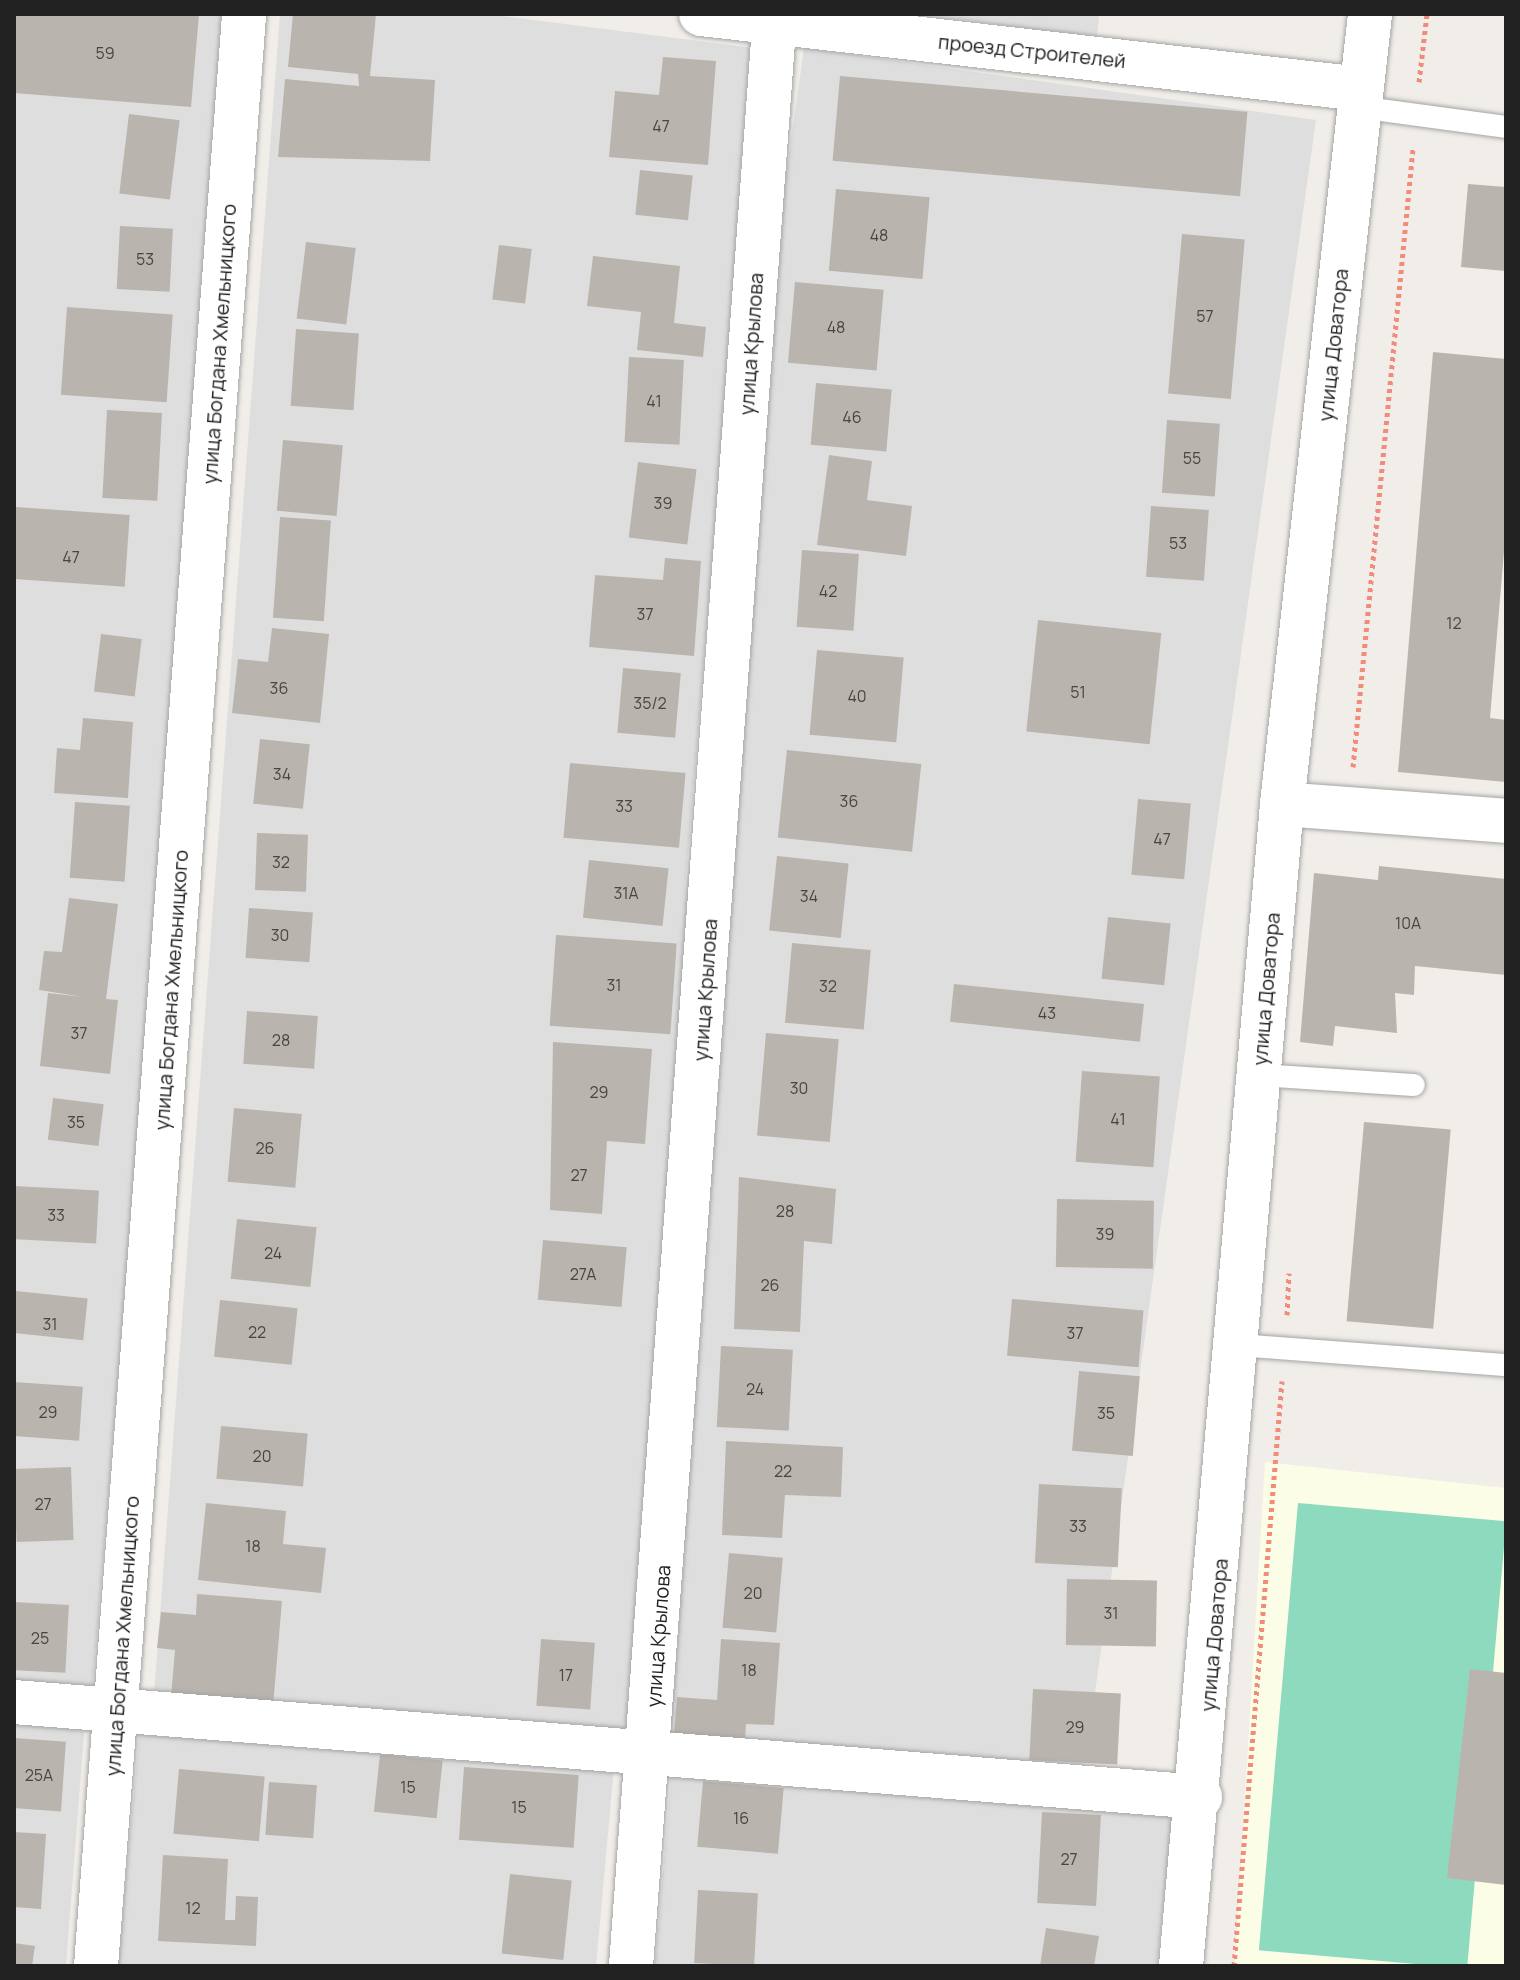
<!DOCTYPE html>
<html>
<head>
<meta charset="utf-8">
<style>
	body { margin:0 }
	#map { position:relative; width:1520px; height:1980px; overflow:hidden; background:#f1eee9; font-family:Manrope,sans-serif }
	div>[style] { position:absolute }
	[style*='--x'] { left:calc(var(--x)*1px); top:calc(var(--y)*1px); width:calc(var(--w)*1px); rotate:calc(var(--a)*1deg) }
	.residential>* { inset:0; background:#dfdede; transform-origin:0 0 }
	.education>* { inset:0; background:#fcfde6 }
	.pitch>* { inset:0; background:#8ddabf; transform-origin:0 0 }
	.building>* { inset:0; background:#bab4ae; transform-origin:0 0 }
	.path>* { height:5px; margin-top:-2.5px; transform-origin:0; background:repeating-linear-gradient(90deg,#f18b7a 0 4px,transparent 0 8px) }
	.roads { filter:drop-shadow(0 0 2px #a5a5a5) drop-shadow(0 0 2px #a5a5a5) }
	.service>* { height:22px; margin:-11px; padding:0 11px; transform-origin:11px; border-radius:11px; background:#fff }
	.minor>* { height:44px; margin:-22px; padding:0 22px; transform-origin:22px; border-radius:22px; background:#fff }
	span { translate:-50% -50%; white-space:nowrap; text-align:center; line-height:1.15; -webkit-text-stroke:8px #fff; paint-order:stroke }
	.number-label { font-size:16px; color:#474644 }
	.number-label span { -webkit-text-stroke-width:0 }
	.street-label { font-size:20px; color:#212121 }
	.frame { position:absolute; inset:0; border:16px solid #212121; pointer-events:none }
</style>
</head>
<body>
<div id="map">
	<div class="residential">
		<i style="clip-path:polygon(14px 14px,230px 14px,92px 1694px,14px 1686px)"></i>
		<i style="clip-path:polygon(280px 14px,487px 14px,754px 48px,616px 1733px,154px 1695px)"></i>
		<i style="clip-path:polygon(917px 14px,1099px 14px,1097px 37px)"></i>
		<i style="left:804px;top:48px;width:517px;height:1700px;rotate:8deg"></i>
		<i style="clip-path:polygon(14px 1717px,85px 1722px,66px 1966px,14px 1966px)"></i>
		<i style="clip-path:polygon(140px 1726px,614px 1767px,596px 1966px,118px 1966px)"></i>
		<i style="clip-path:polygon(671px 1777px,1173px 1813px,1157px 1966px,655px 1966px)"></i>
	</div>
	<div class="education">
		<i style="clip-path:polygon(1265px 1462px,1506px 1488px,1506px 1966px,1235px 1966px)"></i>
	</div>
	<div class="pitch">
		<i style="left:1298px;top:1503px;width:209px;height:449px;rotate:5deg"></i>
	</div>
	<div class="building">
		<i style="clip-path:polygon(14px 14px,199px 14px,191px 107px,14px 93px)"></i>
		<i style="clip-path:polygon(293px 14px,376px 14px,370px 76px,435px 80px,430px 161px,278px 157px,285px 79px,359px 86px,358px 74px,288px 67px)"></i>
		<i style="clip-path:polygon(663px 57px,716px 61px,708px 165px,609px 157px,615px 91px,659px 95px)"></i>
		<i style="left:840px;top:76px;width:409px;height:85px;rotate:5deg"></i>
		<i style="left:129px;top:114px;width:51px;height:80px;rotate:7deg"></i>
		<i style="left:640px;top:170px;width:53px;height:45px;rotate:6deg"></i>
		<i style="clip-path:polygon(1468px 184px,1506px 187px,1506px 271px,1461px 267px)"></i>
		<i style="left:836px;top:189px;width:94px;height:82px;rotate:5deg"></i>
		<i style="left:120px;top:226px;width:53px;height:63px;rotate:3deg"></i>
		<i style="left:1182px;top:234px;width:63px;height:160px;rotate:5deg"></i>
		<i style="left:306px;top:242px;width:50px;height:77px;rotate:7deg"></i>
		<i style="left:499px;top:245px;width:33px;height:55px;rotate:7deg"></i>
		<i style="clip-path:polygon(593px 256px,680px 266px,674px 323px,706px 327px,703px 357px,637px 350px,641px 312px,587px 306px)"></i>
		<i style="left:795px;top:282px;width:89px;height:81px;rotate:5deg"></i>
		<i style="left:67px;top:307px;width:106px;height:88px;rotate:4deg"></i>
		<i style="left:296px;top:329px;width:63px;height:77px;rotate:4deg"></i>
		<i style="clip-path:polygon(1433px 352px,1506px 359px,1506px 528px,1490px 718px,1506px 720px,1506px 782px,1398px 772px)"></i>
		<i style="left:629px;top:357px;width:55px;height:85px;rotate:3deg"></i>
		<i style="left:816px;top:383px;width:76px;height:62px;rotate:5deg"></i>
		<i style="left:107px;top:410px;width:55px;height:88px;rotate:3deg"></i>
		<i style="left:1167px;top:420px;width:53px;height:73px;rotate:4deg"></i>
		<i style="left:283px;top:440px;width:60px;height:71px;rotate:5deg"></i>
		<i style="clip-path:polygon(829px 455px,872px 461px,867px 500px,912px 506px,906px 556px,817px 545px)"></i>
		<i style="left:638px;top:462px;width:59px;height:76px;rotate:7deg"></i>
		<i style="left:1151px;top:506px;width:58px;height:71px;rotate:4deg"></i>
		<i style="left:16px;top:507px;width:114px;height:72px;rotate:4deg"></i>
		<i style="left:280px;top:517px;width:51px;height:101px;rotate:4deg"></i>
		<i style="left:802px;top:550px;width:57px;height:77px;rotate:4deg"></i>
		<i style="clip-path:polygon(665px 558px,701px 561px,694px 656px,589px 647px,595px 575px,663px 580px)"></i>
		<i style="left:1038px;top:620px;width:124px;height:112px;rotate:6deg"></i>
		<i style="clip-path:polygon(272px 628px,329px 634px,320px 723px,232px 713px,238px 659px,268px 662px)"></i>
		<i style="left:101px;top:634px;width:41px;height:58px;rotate:7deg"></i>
		<i style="left:817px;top:650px;width:87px;height:85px;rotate:5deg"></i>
		<i style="left:623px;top:668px;width:58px;height:65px;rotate:5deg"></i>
		<i style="clip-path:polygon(83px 718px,133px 722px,128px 798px,54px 793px,57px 748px,80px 750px)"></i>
		<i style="left:260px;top:739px;width:50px;height:65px;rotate:6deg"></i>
		<i style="left:787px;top:750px;width:135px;height:88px;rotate:6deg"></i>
		<i style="left:570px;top:763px;width:116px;height:75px;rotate:5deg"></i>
		<i style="left:1138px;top:799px;width:53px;height:76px;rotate:5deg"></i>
		<i style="left:75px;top:802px;width:55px;height:76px;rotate:4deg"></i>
		<i style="left:257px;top:833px;width:51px;height:57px;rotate:2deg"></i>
		<i style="left:777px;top:856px;width:72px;height:75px;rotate:6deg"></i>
		<i style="left:589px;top:860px;width:80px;height:58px;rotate:6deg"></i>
		<i style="clip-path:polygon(1379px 866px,1506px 879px,1506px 975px,1415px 966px,1414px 995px,1395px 993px,1397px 1033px,1335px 1026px,1333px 1046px,1300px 1042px,1314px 873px,1378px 880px)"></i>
		<i style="clip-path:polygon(69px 898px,118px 904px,106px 999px,118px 1000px,110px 1074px,40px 1066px,48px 993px,84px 997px,39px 990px,44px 951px,62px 952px)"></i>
		<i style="left:249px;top:908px;width:64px;height:50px;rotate:4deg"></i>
		<i style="left:1108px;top:917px;width:63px;height:62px;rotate:6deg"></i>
		<i style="left:556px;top:935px;width:121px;height:91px;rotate:4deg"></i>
		<i style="left:792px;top:943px;width:79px;height:80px;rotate:5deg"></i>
		<i style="left:954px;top:984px;width:191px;height:38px;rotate:6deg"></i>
		<i style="left:247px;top:1011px;width:71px;height:53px;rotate:4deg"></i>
		<i style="left:766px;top:1033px;width:73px;height:103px;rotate:5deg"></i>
		<i style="clip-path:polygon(553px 1042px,652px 1049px,645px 1144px,607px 1141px,602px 1214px,550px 1210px)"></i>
		<i style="left:1082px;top:1071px;width:78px;height:91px;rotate:4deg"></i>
		<i style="left:53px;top:1098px;width:51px;height:42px;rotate:7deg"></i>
		<i style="left:234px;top:1108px;width:68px;height:74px;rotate:5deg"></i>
		<i style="left:1364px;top:1122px;width:87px;height:200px;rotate:5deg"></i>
		<i style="clip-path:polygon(739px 1177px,836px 1189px,832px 1244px,804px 1241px,800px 1332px,734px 1329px)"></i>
		<i style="left:14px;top:1186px;width:85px;height:53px;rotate:3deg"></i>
		<i style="left:1057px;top:1199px;width:97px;height:68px;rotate:1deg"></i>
		<i style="left:237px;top:1219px;width:80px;height:60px;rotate:6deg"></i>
		<i style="left:543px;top:1240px;width:84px;height:60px;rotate:5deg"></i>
		<i style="left:16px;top:1291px;width:72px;height:42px;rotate:6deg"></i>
		<i style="left:1012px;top:1299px;width:132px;height:57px;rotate:5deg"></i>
		<i style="left:220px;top:1300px;width:78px;height:57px;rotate:6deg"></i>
		<i style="left:721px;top:1346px;width:72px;height:81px;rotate:3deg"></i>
		<i style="left:1079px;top:1371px;width:61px;height:80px;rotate:5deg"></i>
		<i style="left:14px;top:1382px;width:69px;height:54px;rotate:4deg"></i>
		<i style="left:221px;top:1426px;width:87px;height:53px;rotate:5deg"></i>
		<i style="clip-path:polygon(726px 1441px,843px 1447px,841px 1497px,785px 1495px,782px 1538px,722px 1535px)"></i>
		<i style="left:71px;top:1467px;width:73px;height:57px;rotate:88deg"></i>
		<i style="left:1039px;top:1484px;width:83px;height:79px;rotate:3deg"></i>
		<i style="clip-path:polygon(206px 1503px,286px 1511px,283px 1544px,326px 1548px,321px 1593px,198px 1580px)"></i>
		<i style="left:729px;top:1553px;width:54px;height:75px;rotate:5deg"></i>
		<i style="left:1067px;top:1579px;width:90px;height:66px;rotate:1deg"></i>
		<i style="clip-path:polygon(197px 1594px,282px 1601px,273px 1706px,171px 1697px,175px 1650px,157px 1648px,161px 1612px,196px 1615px)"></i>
		<i style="left:14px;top:1602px;width:55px;height:68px;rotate:3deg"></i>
		<i style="left:541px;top:1639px;width:54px;height:67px;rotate:4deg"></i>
		<i style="clip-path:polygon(721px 1639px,780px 1643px,774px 1725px,746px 1724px,745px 1740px,674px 1735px,677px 1697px,717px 1700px)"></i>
		<i style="clip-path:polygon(1470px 1669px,1506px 1673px,1506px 1885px,1447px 1878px)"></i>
		<i style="left:1033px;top:1689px;width:88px;height:71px;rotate:3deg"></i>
		<i style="left:14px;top:1738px;width:52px;height:70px;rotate:4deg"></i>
		<i style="left:380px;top:1754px;width:63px;height:58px;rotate:6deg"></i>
		<i style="left:464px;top:1767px;width:115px;height:73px;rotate:4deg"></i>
		<i style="left:179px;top:1769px;width:86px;height:65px;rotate:5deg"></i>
		<i style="left:703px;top:1781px;width:81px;height:66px;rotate:5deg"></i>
		<i style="left:269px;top:1782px;width:48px;height:53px;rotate:4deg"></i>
		<i style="left:1042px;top:1812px;width:59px;height:91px;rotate:3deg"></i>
		<i style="clip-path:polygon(14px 1832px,46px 1834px,41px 1909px,14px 1907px)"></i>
		<i style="clip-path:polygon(163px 1855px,228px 1859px,225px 1920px,235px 1920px,236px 1896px,258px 1897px,256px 1946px,158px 1941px)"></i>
		<i style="left:510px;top:1874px;width:62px;height:80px;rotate:6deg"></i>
		<i style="left:698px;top:1890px;width:60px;height:73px;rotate:3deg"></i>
		<i style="clip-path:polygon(1046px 1928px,1099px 1936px,1094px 1966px,1040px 1966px)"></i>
		<i style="clip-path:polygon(14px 1943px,35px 1946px,32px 1966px,14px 1966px)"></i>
	</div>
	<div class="path">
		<i style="--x:1419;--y:82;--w:68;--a:-83.3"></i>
		<i style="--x:1353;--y:767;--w:622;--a:-84.46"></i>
		<i style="--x:1287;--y:1315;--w:42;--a:-87.3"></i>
		<i style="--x:1234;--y:1966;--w:587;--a:-85.31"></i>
	</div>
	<div class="roads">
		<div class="service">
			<i style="--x:1359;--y:107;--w:148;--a:7.7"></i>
			<i style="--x:1259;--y:1075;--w:155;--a:3.7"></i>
			<i style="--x:1239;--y:1345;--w:268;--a:4.3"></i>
		</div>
		<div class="minor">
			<i style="--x:701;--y:14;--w:664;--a:6.48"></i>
			<i style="--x:1282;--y:804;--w:225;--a:4.3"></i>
			<i style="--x:14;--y:1702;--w:1190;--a:4.58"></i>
			<i style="--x:96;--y:1966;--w:1958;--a:-85.66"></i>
			<i style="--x:631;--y:1966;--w:1957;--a:-85.78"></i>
			<i style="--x:1181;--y:1966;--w:1166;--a:-85.03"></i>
			<i style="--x:1282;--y:804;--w:795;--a:-83.64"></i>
		</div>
	</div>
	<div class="number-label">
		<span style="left:105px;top:53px">59</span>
		<span style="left:661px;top:126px">47</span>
		<span style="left:879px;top:235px">48</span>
		<span style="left:145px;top:259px">53</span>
		<span style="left:1205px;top:316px">57</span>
		<span style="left:836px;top:327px">48</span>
		<span style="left:654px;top:401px">41</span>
		<span style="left:852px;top:417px">46</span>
		<span style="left:1192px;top:458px">55</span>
		<span style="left:663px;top:503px">39</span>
		<span style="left:1178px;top:543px">53</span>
		<span style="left:71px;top:557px">47</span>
		<span style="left:828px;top:591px">42</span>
		<span style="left:645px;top:614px">37</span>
		<span style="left:1454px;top:623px">12</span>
		<span style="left:279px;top:688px">36</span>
		<span style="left:1078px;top:692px">51</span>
		<span style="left:857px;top:696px">40</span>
		<span style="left:650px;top:703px">35/2</span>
		<span style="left:282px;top:774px">34</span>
		<span style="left:849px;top:801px">36</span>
		<span style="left:624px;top:806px">33</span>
		<span style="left:1162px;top:839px">47</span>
		<span style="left:281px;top:862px">32</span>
		<span style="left:626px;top:893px">31А</span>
		<span style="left:809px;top:896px">34</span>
		<span style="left:1408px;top:923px">10А</span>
		<span style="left:280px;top:935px">30</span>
		<span style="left:614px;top:985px">31</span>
		<span style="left:828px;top:986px">32</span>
		<span style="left:1047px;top:1013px">43</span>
		<span style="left:79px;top:1033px">37</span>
		<span style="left:281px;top:1040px">28</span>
		<span style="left:799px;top:1088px">30</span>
		<span style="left:599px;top:1092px">29</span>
		<span style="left:1118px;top:1119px">41</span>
		<span style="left:76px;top:1122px">35</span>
		<span style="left:265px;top:1148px">26</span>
		<span style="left:579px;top:1175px">27</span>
		<span style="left:785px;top:1211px">28</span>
		<span style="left:56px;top:1215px">33</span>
		<span style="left:1105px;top:1234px">39</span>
		<span style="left:273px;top:1253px">24</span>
		<span style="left:583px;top:1274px">27А</span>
		<span style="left:770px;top:1285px">26</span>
		<span style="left:50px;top:1324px">31</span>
		<span style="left:257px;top:1332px">22</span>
		<span style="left:1075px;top:1333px">37</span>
		<span style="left:755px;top:1389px">24</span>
		<span style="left:48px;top:1412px">29</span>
		<span style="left:1106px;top:1413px">35</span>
		<span style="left:262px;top:1456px">20</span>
		<span style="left:783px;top:1471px">22</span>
		<span style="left:43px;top:1504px">27</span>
		<span style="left:1078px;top:1526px">33</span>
		<span style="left:253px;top:1546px">18</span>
		<span style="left:753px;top:1593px">20</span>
		<span style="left:1111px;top:1613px">31</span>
		<span style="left:40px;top:1638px">25</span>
		<span style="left:749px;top:1670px">18</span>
		<span style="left:566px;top:1675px">17</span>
		<span style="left:1075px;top:1727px">29</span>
		<span style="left:39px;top:1775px">25А</span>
		<span style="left:408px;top:1787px">15</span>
		<span style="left:519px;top:1807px">15</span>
		<span style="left:741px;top:1818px">16</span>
		<span style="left:1069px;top:1859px">27</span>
		<span style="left:193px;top:1908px">12</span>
	</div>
	<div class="street-label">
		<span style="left:1032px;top:51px;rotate:6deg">проезд Строителей</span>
		<span style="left:219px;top:344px;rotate:-86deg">улица Богдана Хмельницкого</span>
		<span style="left:751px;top:344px;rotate:-86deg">улица Крылова</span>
		<span style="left:1333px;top:345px;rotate:-84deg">улица Доватора</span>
		<span style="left:1266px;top:989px;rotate:-85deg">улица Доватора</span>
		<span style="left:171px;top:990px;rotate:-86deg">улица Богдана Хмельницкого</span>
		<span style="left:705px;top:990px;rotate:-86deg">улица Крылова</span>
		<span style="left:1214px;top:1635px;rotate:-85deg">улица Доватора</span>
		<span style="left:122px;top:1636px;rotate:-86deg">улица Богдана Хмельницкого</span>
		<span style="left:658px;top:1636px;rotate:-86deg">улица Крылова</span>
	</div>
	<div class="frame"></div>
</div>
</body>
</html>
